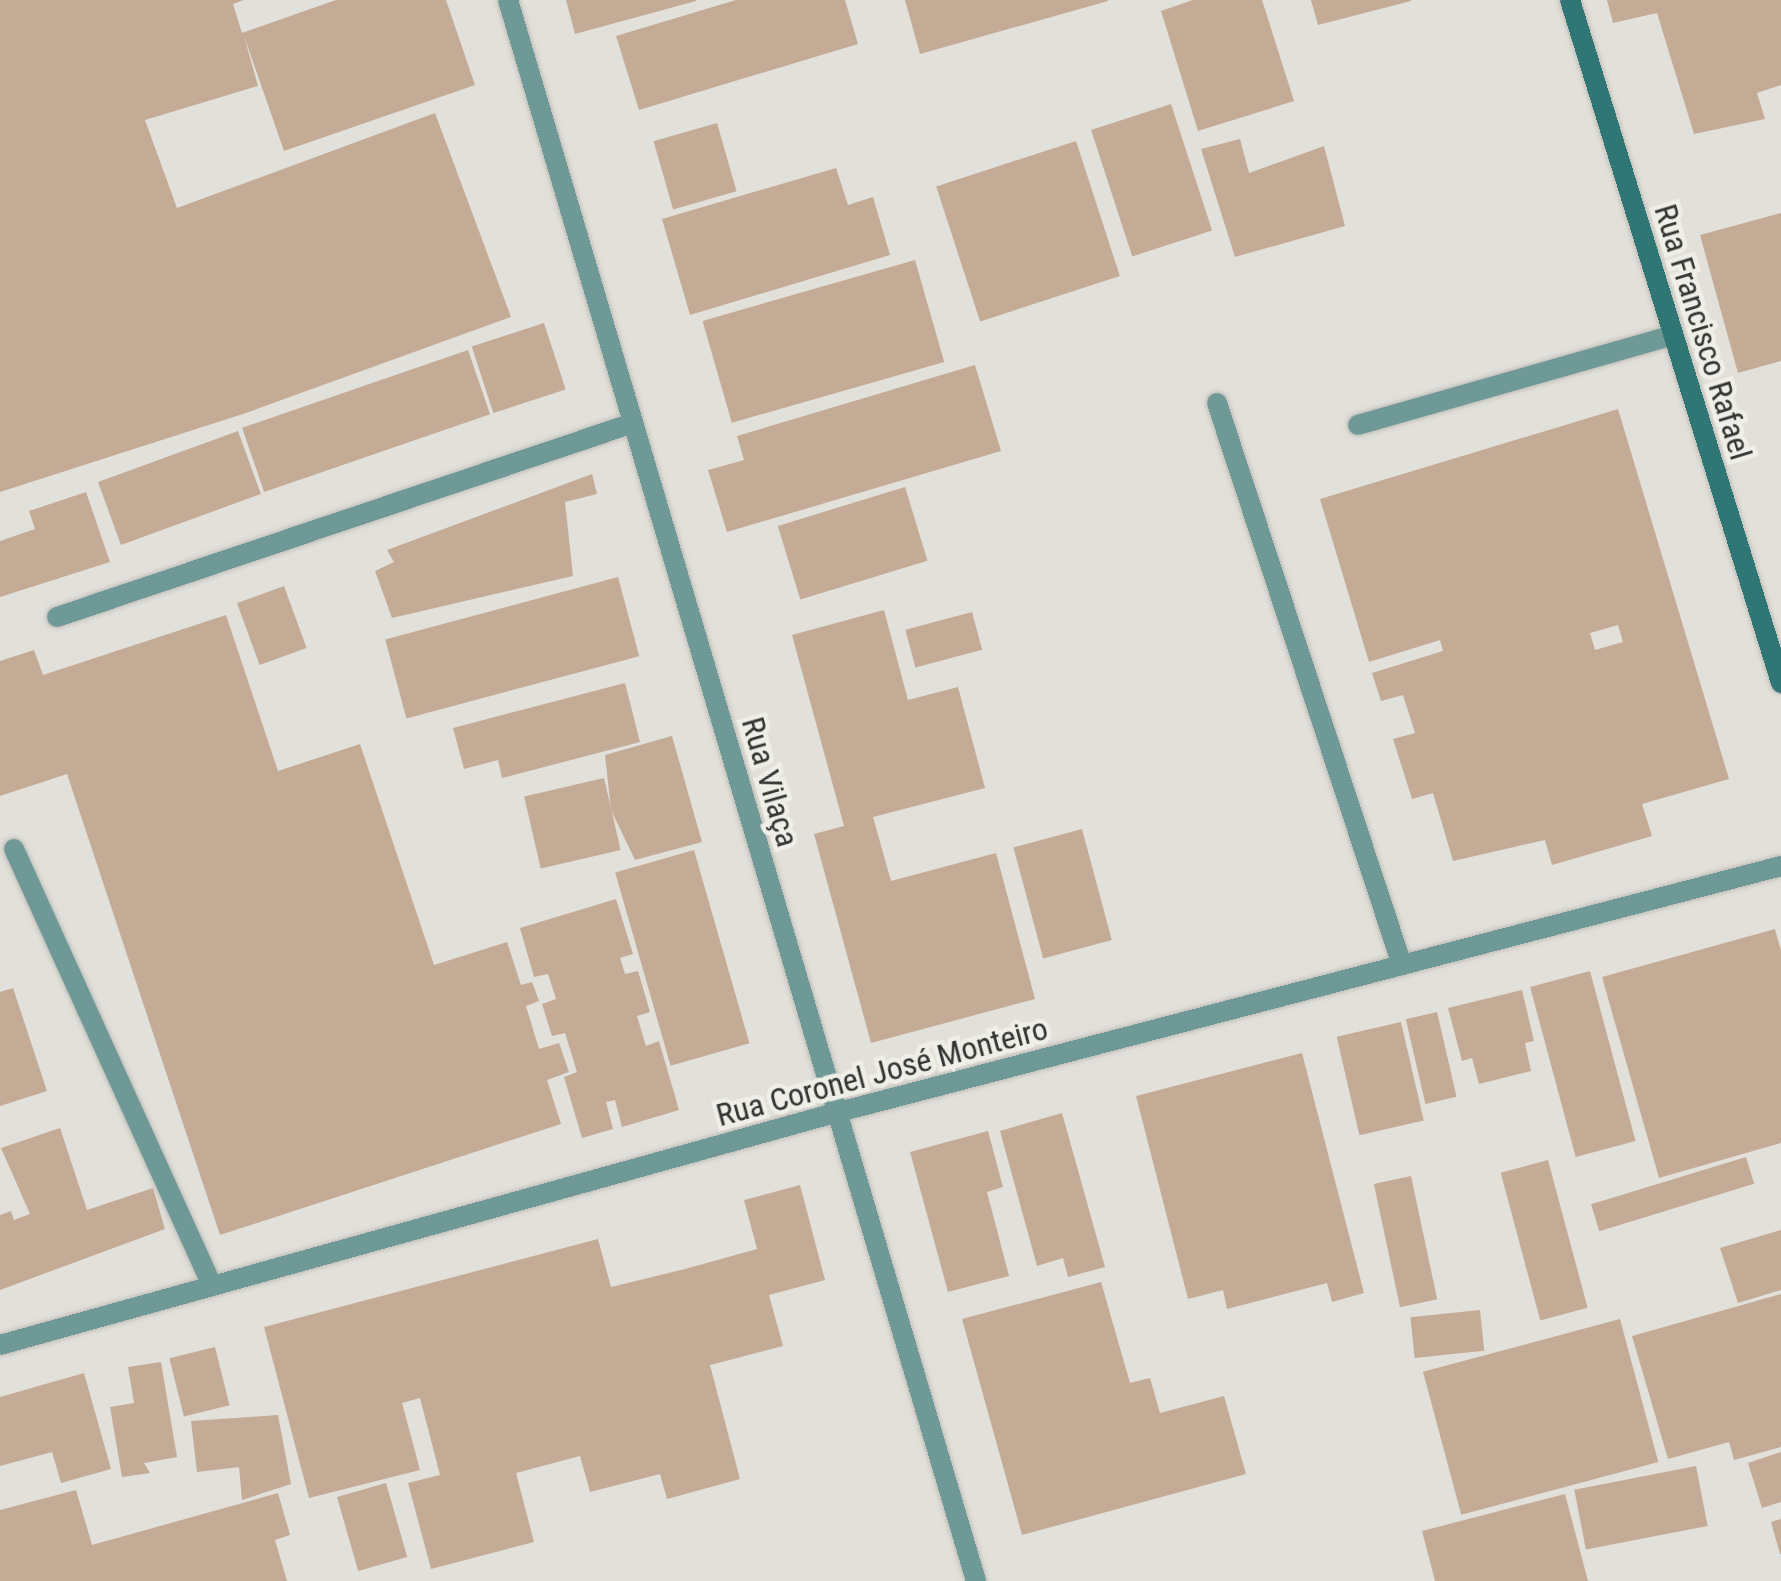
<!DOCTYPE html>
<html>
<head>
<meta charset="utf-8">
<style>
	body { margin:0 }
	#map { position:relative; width:1781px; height:1581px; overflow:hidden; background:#e2e0da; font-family:"Roboto Condensed",sans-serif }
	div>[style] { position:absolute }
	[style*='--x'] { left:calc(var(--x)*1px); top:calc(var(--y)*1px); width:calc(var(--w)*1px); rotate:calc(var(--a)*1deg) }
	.building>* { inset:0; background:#c4ab96; transform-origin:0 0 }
	.roads { filter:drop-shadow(0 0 2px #bfbdb8) drop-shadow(0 0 2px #bfbdb8) }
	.lane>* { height:20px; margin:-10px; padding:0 10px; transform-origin:10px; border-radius:10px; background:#6f9997 }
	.street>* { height:20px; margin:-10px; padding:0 10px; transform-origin:10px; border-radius:10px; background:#6f9997 }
	.secondary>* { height:20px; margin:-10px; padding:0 10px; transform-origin:10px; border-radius:10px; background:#307674 }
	span { translate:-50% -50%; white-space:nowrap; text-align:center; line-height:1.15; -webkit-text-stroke:9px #efeee7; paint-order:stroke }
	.street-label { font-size:32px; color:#333331 }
</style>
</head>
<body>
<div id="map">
	<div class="building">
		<i style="clip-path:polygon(0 0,244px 0,233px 4px,242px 33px,336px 0,446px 0,475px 85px,284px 151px,244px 36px,258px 86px,145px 120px,177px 208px,435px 113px,511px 317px,246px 413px,0 492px)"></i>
		<i style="clip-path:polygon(566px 0,696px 0,696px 1px,575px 34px)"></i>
		<i style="clip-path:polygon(736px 0,845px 0,858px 44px,639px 110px,616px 36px)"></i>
		<i style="clip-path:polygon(905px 0,1108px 0,1108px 1px,920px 54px)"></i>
		<i style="clip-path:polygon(1193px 0,1262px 0,1294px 101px,1198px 131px,1161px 11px)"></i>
		<i style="clip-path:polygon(1311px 0,1411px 0,1411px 1px,1318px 25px)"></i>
		<i style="clip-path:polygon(1607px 0,1781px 0,1781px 85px,1757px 93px,1765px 119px,1694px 134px,1657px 13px,1613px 23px)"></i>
		<i style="left:1171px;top:104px;width:133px;height:84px;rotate:72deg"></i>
		<i style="left:717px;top:123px;width:71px;height:66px;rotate:74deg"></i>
		<i style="clip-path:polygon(1240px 139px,1249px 173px,1324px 146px,1345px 226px,1235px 257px,1201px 149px)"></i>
		<i style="left:1076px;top:141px;width:142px;height:147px;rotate:72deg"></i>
		<i style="clip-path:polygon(836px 168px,848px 205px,873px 197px,890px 255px,690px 315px,662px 219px)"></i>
		<i style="clip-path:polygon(1781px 213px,1781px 361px,1738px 373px,1700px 235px)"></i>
		<i style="left:915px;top:260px;width:106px;height:221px;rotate:74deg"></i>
		<i style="left:544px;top:323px;width:70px;height:76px;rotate:72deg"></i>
		<i style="left:468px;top:350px;width:68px;height:239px;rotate:71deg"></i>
		<i style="clip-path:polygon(975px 365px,1001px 451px,727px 532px,708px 470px,744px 460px,737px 436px)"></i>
		<i style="clip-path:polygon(evenodd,1618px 409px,1729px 779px,1642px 804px,1652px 836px,1552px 865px,1545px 840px,1453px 861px,1433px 793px,1412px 799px,1393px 739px,1415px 733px,1403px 695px,1381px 701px,1372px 673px,1443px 651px,1440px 640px,1369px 662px,1320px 499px,1618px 409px,1618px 625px,1623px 642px,1595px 650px,1590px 633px,1618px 625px)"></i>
		<i style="left:238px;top:431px;width:67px;height:149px;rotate:70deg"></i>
		<i style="clip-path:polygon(592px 474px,597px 494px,565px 502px,573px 576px,392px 618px,375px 571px,394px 562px,387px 550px)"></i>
		<i style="left:905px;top:487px;width:77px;height:133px;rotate:73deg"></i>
		<i style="clip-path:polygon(86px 492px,110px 562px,0 597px,0 541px,35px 529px,29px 511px)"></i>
		<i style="left:618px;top:577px;width:82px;height:241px;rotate:75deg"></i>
		<i style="left:284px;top:586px;width:66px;height:50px;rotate:70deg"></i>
		<i style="clip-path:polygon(884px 610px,908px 700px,958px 687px,985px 788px,873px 817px,891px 881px,996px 853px,1035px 999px,871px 1043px,814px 834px,844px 826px,792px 635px)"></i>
		<i style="left:972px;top:612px;width:39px;height:69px;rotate:75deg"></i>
		<i style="clip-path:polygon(226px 615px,278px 771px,360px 744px,434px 965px,507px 942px,521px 985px,532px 982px,539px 1001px,526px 1006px,539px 1049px,559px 1043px,569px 1072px,547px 1080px,561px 1124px,220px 1235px,67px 774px,0 796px,0 661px,34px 650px,43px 675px)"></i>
		<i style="clip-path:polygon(625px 683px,640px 742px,502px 778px,498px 760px,464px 769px,453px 728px)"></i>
		<i style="clip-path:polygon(672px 736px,702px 842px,635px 860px,611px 810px,605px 755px)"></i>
		<i style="left:604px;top:778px;width:74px;height:82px;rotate:77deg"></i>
		<i style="left:1082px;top:829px;width:115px;height:71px;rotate:75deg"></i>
		<i style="left:694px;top:850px;width:201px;height:82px;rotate:74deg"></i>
		<i style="clip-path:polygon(616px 899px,633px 954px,620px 958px,625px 974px,638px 971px,650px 1012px,637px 1016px,646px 1046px,659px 1041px,679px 1110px,622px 1127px,615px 1100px,606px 1102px,613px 1129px,582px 1138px,564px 1077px,577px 1072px,565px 1033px,552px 1036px,542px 1004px,556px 999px,548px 974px,534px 977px,520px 928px)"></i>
		<i style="clip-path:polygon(1775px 929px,1781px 951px,1781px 1143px,1659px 1178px,1602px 977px)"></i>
		<i style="left:1590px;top:971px;width:176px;height:62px;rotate:75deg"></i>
		<i style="clip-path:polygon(13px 988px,47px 1091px,0 1106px,0 992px)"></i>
		<i style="clip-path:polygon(1522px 990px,1534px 1041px,1525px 1043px,1531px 1071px,1479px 1084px,1472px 1058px,1462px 1061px,1448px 1008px)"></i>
		<i style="left:1437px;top:1012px;width:87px;height:32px;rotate:77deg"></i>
		<i style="left:1401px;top:1022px;width:101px;height:66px;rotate:77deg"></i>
		<i style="clip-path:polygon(1302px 1053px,1364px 1293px,1332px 1302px,1327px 1283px,1227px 1309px,1223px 1290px,1188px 1299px,1136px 1096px)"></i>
		<i style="clip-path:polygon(1062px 1113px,1105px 1267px,1068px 1277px,1063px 1258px,1037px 1266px,1000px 1131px)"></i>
		<i style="clip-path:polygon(60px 1128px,87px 1210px,153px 1188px,165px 1229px,0 1290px,0 1215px,11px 1211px,14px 1220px,30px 1214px,1px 1148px)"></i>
		<i style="clip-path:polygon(988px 1131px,1003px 1187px,987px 1192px,1009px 1276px,948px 1292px,910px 1152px)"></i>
		<i style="left:1746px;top:1157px;width:28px;height:162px;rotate:73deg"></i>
		<i style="left:1548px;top:1160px;width:153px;height:49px;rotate:75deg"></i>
		<i style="left:1411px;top:1176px;width:126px;height:38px;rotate:78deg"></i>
		<i style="clip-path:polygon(800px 1185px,825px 1280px,769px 1295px,783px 1346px,710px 1365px,740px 1479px,667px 1499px,660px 1474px,590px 1492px,580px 1456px,516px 1473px,534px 1542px,431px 1569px,408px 1483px,440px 1475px,420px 1398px,402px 1403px,420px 1470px,309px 1498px,264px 1327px,598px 1239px,611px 1287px,685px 1269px,757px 1249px,744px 1200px)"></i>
		<i style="clip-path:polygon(1781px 1230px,1781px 1290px,1738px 1303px,1720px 1248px)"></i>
		<i style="clip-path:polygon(1101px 1282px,1130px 1383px,1150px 1378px,1160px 1413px,1224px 1396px,1246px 1474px,1022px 1535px,962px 1319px)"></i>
		<i style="clip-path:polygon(1781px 1294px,1781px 1447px,1734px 1460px,1729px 1442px,1668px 1459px,1632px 1336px)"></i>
		<i style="left:1480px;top:1310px;width:41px;height:70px;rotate:84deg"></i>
		<i style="left:1620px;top:1319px;width:148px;height:204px;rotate:75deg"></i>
		<i style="left:215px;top:1347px;width:60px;height:47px;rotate:76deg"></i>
		<i style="clip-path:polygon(161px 1362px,177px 1457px,144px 1463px,150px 1473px,122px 1477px,110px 1407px,134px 1403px,128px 1367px)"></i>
		<i style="clip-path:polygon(84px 1373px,111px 1469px,61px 1483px,52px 1452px,0 1466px,0 1397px)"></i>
		<i style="clip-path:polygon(278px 1415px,291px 1484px,242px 1500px,239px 1467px,197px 1472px,191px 1421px)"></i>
		<i style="clip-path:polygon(1781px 1452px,1781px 1502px,1762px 1508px,1748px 1463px)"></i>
		<i style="left:1696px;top:1466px;width:61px;height:124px;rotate:79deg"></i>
		<i style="left:386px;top:1483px;width:77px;height:51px;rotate:74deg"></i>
		<i style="clip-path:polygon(76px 1490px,92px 1545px,278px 1493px,290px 1535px,275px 1540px,287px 1581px,0 1581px,0 1510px)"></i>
		<i style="clip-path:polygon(1565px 1494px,1588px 1581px,1435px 1581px,1422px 1531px)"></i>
		<i style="clip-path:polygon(1781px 1519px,1781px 1554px,1780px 1554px,1771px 1522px)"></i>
	</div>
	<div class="roads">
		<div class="lane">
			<i style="--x:1217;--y:403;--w:592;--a:71.78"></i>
			<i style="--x:1358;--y:425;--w:328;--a:-15.9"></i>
			<i style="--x:57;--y:617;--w:608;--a:-18.61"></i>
			<i style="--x:14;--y:849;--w:480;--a:65.6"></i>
		</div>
		<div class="street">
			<i style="--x:508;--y:0;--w:1649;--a:73.51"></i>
			<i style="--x:0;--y:1345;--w:867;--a:-15.53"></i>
			<i style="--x:835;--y:1113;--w:978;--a:-14.63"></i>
		</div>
		<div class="secondary">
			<i style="--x:1570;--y:0;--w:715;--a:72.83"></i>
		</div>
	</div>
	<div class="street-label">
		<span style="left:1703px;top:332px;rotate:73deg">Rua Francisco Rafael</span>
		<span style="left:770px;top:782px;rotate:74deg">Rua Vilaça</span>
		<span style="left:882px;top:1072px;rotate:-15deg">Rua Coronel José Monteiro</span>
	</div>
</div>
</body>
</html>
